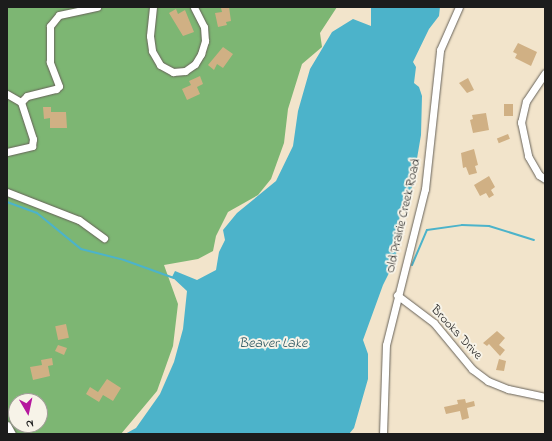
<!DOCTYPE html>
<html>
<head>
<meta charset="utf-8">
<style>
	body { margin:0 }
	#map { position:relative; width:552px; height:441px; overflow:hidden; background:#f2e4cb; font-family:"Indie Flower",sans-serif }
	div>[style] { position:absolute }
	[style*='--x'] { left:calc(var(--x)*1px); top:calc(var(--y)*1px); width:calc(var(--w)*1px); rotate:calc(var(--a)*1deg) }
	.forest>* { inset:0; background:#7db673 }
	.water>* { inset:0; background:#4cb3ca }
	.stream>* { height:2px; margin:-1px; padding:0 1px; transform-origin:1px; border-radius:1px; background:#4cb3ca }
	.building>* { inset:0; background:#d0b084; transform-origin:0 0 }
	.roads { filter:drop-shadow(0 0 1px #676259) drop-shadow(0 0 1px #676259) }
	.street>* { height:7px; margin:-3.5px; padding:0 3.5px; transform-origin:3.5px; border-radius:3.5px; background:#fff }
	span { translate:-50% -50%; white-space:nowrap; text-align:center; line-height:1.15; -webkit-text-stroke:4px #f7f3e8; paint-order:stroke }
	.street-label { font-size:13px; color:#1c1c1c }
	.water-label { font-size:14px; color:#2f5862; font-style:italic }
	.frame { position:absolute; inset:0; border:8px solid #1c1c1c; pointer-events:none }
	.north { position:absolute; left:8px; top:393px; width:40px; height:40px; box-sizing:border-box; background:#f7f3e8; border:1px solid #9f9d96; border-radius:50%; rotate:171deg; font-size:11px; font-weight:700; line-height:16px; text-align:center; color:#1c1c1c }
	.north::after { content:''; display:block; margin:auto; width:14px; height:18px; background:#b5179e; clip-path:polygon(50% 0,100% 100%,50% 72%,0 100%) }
</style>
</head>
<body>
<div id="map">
	<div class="forest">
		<i style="clip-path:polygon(evenodd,7px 7px,337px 7px,320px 33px,322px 47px,302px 64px,288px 109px,284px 143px,271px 179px,258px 195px,228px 212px,216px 236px,213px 251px,198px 259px,164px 265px,178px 304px,173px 346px,157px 391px,121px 434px,7px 434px,7px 7px,16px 401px,40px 401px,40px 425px,16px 425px,16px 401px)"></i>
	</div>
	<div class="water">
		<i style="clip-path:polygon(371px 7px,440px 7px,439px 16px,429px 29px,413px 62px,416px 67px,414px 83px,419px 87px,422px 96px,421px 135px,412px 188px,400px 212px,396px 256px,398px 261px,393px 265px,383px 285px,363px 340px,368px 354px,368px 379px,354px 428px,349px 434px,125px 434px,136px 428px,160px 394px,174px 362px,183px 329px,187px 291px,172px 277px,175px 271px,197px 280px,216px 270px,219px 252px,225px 240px,223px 230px,237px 213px,276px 181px,293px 146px,298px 111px,310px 69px,319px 54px,332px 32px,353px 19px,371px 26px)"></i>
	</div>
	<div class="stream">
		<i style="--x:7;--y:202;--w:32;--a:20"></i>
		<i style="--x:37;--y:213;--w:57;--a:39.3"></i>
		<i style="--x:81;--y:249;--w:44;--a:14.3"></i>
		<i style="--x:124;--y:260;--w:53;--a:19.8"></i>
		<i style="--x:412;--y:265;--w:38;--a:-67"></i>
		<i style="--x:427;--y:230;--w:35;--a:-8"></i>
		<i style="--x:462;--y:225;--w:27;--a:2"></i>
		<i style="--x:489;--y:226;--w:47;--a:17.3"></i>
	</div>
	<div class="building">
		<i style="clip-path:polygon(229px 7px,231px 21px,226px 22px,227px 25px,218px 27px,215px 13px,222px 12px,221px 8px)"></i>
		<i style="clip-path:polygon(176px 9px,178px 14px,185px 10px,194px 32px,183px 36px,169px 13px)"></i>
		<i style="clip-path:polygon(518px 43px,537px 52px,531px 66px,515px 58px,517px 54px,513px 52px)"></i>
		<i style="clip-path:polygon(223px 47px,233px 54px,223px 68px,217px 64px,214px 70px,208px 65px)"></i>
		<i style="clip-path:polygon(200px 76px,203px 84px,197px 87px,200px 94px,187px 100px,182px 89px,191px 85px,189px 81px)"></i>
		<i style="clip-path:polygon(468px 78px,474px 90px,467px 93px,459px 83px)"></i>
		<i style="left:504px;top:104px;width:9px;height:12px"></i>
		<i style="clip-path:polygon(43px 107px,51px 107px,51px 112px,66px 112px,67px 128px,50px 128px,50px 118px,44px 119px)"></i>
		<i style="clip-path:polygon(486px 113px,489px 130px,473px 133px,470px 120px,473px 119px,472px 115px)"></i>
		<i style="left:508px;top:134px;width:5px;height:12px;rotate:68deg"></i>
		<i style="clip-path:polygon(474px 149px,478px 165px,475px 166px,477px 173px,469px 175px,466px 167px,463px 168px,461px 153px)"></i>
		<i style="clip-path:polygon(489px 176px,495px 187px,491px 190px,494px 195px,489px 198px,486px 193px,480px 196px,474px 185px)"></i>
		<i style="left:66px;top:324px;width:14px;height:11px;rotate:78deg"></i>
		<i style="clip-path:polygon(497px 331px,505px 338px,499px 345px,505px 350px,500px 356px,489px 344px,487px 346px,483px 343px)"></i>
		<i style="clip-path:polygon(58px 345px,67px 348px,64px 355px,55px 351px)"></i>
		<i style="clip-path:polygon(52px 358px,53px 365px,48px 366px,50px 376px,33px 380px,30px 367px,42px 365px,41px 360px)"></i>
		<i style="clip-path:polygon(499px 359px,506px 361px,504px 371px,496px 370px)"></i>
		<i style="clip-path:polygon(107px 379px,121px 388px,113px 401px,103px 395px,99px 402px,86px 394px,90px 387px,98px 392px)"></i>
		<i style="clip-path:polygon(465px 399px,466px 403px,474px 401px,475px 406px,467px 408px,469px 418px,462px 420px,460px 411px,446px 414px,444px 407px,458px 404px,457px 400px)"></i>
	</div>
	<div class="roads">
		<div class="street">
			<i style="--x:153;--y:7;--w:29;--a:96"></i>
			<i style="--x:150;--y:36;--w:15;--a:82"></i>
			<i style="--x:152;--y:51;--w:16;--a:60"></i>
			<i style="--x:160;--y:65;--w:15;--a:28"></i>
			<i style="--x:173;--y:72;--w:12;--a:-5"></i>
			<i style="--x:185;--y:71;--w:12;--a:-35"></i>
			<i style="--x:195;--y:64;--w:12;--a:-59"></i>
			<i style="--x:201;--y:54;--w:14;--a:-73"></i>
			<i style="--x:205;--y:41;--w:14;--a:-94"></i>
			<i style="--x:204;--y:27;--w:22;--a:-117"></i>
			<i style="--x:545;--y:73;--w:34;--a:124"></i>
			<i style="--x:526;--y:101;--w:22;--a:103"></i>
			<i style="--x:521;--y:122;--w:35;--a:78"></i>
			<i style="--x:528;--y:156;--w:22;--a:60"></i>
			<i style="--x:539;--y:175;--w:7;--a:34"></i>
			<i style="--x:7;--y:94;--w:16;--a:30"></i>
			<i style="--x:21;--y:102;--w:8;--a:-45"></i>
			<i style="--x:27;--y:96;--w:30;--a:-14"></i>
			<i style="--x:56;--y:89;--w:4;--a:-45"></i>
			<i style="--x:59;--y:86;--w:26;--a:-111"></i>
			<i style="--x:50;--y:62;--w:36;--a:-90"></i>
			<i style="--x:50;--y:26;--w:14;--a:-51"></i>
			<i style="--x:59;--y:15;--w:39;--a:-12"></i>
			<i style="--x:7;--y:152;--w:26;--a:-13"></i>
			<i style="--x:32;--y:146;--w:7;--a:-82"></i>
			<i style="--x:33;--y:139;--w:39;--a:-108"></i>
			<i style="--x:7;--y:192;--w:77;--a:21.3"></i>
			<i style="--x:79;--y:220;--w:31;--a:36"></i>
			<i style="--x:397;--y:295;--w:46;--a:37.1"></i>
			<i style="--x:434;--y:323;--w:60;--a:50.4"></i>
			<i style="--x:472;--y:369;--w:20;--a:37"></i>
			<i style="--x:488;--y:381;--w:22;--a:22"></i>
			<i style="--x:508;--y:389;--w:38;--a:12"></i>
			<i style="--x:7;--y:425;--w:10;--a:61"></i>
			<i style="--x:383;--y:434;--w:89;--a:-88.1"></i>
			<i style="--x:386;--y:345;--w:161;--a:-76"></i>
			<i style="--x:425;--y:189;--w:140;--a:-83.8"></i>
			<i style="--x:440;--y:50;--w:47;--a:-66.2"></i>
		</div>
	</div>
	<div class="street-label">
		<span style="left:404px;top:216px;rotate:-77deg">Old Prairie Creek Road</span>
		<span style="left:456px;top:333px;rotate:47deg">Brooks Drive</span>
	</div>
	<div class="water-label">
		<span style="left:273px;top:344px">Beaver Lake</span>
	</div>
	<div class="frame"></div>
	<div class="north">N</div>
</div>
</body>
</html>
